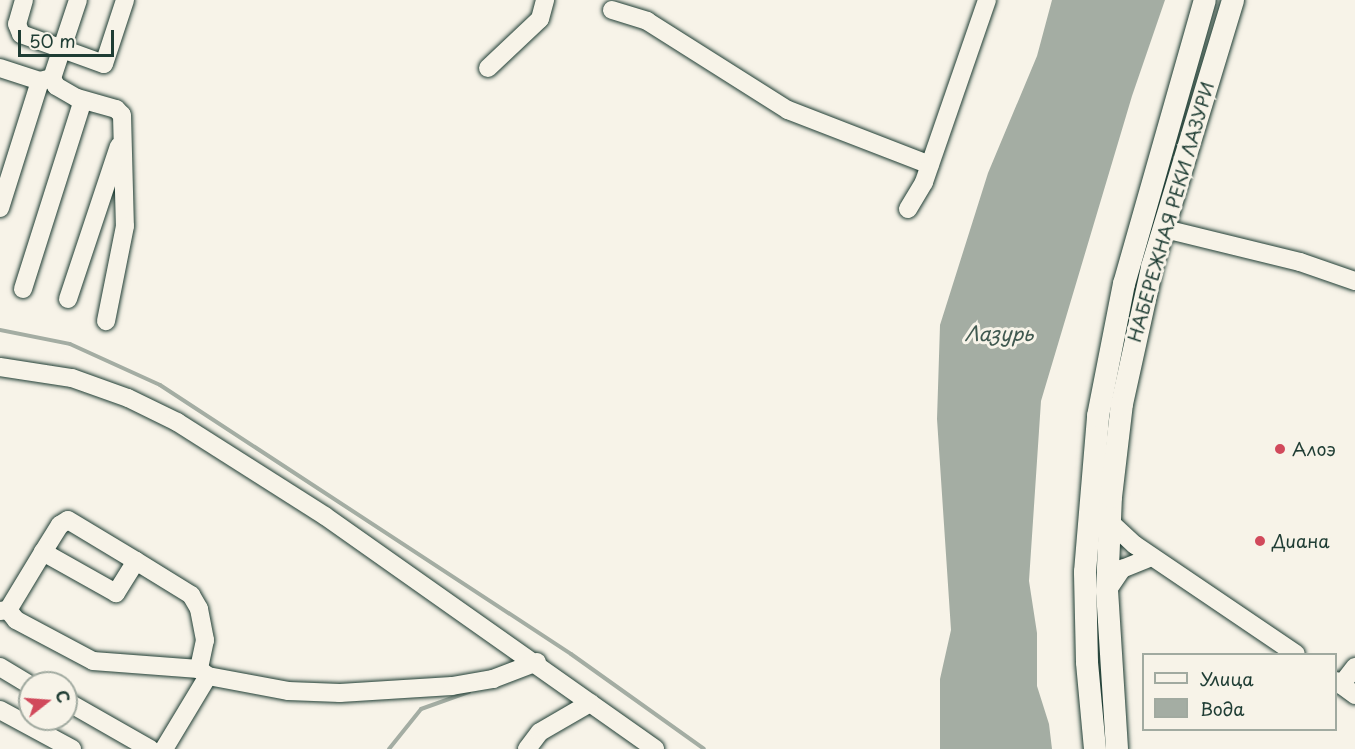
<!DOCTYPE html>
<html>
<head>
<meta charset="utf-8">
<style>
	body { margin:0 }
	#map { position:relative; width:1355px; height:749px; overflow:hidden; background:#f7f3e8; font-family:"Playpen Sans",sans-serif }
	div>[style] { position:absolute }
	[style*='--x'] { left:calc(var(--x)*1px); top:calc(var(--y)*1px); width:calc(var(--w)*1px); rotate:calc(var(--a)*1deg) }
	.water>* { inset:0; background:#a4ada3 }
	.stream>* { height:4px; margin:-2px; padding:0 2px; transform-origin:2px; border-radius:2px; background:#a4ada3 }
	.roads { filter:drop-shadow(0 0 2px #1f3d34) drop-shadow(0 0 2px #1f3d34) }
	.minor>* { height:18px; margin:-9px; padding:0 9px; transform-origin:9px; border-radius:9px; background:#f7f3e8 }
	.major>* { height:22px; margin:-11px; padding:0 11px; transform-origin:11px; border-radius:11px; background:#f7f3e8 }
	.dots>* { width:16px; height:16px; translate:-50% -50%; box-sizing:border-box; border:3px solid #f7f3e8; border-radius:50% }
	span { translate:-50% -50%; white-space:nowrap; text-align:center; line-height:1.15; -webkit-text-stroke:6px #f7f3e8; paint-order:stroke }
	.street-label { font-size:18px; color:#1f3d34 }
	.poi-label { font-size:18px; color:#1f3d34 }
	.left { translate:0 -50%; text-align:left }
	.water-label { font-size:20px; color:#405950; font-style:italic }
	.legend { position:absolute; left:1142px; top:653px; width:195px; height:78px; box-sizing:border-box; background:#f7f3e8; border:2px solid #a1aaa0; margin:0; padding:8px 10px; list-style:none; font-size:18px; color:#1f3d34 }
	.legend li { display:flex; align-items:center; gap:12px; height:30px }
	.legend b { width:30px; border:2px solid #a1aaa0 }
	.north { position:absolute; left:18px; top:671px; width:60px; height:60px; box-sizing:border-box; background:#f7f3e8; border:2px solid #a1aaa0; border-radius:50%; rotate:73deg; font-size:16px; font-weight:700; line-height:24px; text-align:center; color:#1f3d34 }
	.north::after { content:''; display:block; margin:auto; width:21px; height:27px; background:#d1495b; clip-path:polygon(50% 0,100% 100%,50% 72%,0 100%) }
	.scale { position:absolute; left:18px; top:30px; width:96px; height:27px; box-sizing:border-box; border:3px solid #1f3d34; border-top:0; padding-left:8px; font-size:18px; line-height:21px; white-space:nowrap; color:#1f3d34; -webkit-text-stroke:4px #f7f3e8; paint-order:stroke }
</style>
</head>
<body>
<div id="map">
	<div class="water">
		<i style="clip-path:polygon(1052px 0,1165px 0,1132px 96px,1041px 401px,1029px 581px,1037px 633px,1037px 686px,1049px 724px,1052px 749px,940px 749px,940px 679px,951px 630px,937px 419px,940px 325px,988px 173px,1037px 56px)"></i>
	</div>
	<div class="stream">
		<i style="--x:0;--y:330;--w:71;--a:11.3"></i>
		<i style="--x:70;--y:344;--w:99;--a:24.5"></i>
		<i style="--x:160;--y:385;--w:491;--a:33.2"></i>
		<i style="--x:571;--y:654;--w:163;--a:35.5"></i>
		<i style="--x:389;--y:749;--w:51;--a:-51.3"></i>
		<i style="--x:421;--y:709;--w:51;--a:-19.5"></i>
	</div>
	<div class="roads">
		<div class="minor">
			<i style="--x:24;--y:0;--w:25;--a:106"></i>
			<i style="--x:17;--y:24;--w:11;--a:68"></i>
			<i style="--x:21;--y:34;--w:88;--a:19.9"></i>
			<i style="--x:104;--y:64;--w:67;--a:-71.8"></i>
			<i style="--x:78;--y:0;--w:82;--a:108.4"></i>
			<i style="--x:52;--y:78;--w:9;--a:63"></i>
			<i style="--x:56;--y:86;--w:24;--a:30"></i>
			<i style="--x:77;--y:98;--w:41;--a:15.8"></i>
			<i style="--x:116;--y:109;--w:8;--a:45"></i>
			<i style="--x:122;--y:115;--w:111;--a:88.5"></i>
			<i style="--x:125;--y:226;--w:97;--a:101.3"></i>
			<i style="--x:612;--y:10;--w:37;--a:17"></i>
			<i style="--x:647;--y:21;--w:167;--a:32.3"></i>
			<i style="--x:788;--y:110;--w:152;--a:21.2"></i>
			<i style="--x:0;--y:68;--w:42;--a:18"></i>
			<i style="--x:488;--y:68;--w:71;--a:-43.3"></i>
			<i style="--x:540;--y:19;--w:20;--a:-75"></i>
			<i style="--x:0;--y:208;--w:133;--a:-72.5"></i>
			<i style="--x:40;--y:81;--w:12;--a:-14"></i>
			<i style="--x:908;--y:209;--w:31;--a:-59"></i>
			<i style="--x:924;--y:182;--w:193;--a:-70.9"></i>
			<i style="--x:1165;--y:229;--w:139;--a:13.7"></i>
			<i style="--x:1300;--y:262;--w:58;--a:19.1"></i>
			<i style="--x:23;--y:289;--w:198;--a:-72.4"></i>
			<i style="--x:68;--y:299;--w:161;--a:-71.6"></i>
			<i style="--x:0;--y:367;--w:73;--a:8.7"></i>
			<i style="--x:72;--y:378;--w:59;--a:19.7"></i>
			<i style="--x:128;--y:398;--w:55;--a:26.1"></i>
			<i style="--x:177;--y:422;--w:175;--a:32.4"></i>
			<i style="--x:325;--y:516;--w:404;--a:35.2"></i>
			<i style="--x:1109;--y:521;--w:35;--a:43"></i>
			<i style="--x:1135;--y:545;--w:194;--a:34.1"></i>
			<i style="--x:136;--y:561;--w:65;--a:31.7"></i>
			<i style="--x:191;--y:595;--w:16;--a:60"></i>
			<i style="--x:199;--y:609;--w:32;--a:79"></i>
			<i style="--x:205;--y:640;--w:30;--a:102"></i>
			<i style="--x:1107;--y:591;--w:27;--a:-56"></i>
			<i style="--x:1122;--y:569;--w:32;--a:-22"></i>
			<i style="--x:8;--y:610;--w:68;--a:-58.9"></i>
			<i style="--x:43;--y:552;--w:32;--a:-58"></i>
			<i style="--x:60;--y:525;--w:9;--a:-32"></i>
			<i style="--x:68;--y:520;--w:79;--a:31.1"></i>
			<i style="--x:136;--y:561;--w:38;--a:122"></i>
			<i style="--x:116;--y:593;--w:84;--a:-150.7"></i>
			<i style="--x:0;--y:611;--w:8;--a:-7"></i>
			<i style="--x:8;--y:610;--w:13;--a:51"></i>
			<i style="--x:16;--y:620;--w:87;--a:28"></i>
			<i style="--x:93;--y:661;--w:106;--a:4.3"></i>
			<i style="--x:199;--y:669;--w:11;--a:38"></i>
			<i style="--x:208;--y:676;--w:81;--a:10.6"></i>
			<i style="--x:288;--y:691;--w:52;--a:2.2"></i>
			<i style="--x:340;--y:693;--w:112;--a:-3.6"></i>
			<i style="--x:452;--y:686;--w:42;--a:-9.7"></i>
			<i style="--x:493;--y:679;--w:47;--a:-21.1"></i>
			<i style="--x:0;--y:667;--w:31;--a:31"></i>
			<i style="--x:1336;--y:681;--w:24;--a:36"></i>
			<i style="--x:1341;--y:685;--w:23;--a:-52"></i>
			<i style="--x:66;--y:701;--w:97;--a:29.7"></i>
			<i style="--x:0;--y:710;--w:82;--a:28.4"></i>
			<i style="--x:164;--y:749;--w:85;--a:-58.9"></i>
			<i style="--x:527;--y:749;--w:21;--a:-53"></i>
			<i style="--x:540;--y:732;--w:58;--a:-30.1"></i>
		</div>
		<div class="major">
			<i style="--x:1095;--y:749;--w:87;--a:-95.3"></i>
			<i style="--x:1087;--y:662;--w:90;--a:-91.3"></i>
			<i style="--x:1085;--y:572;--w:157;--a:-85.2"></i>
			<i style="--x:1098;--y:416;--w:135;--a:-78.9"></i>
			<i style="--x:1124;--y:284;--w:295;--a:-74.1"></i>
			<i style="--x:1117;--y:749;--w:158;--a:-93.6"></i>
			<i style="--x:1107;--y:591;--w:94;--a:-87.6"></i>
			<i style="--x:1111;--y:497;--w:94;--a:-83.3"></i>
			<i style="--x:1122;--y:404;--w:140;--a:-77.6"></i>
			<i style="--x:1152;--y:267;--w:279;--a:-73.1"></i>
		</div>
	</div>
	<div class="dots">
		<i style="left:1280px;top:449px;background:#d1495b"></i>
		<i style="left:1260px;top:541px;background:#d1495b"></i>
	</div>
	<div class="street-label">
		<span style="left:1171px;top:212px;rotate:-74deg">НАБЕРЕЖНАЯ РЕКИ ЛАЗУРИ</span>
	</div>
	<div class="poi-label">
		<span class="left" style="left:1292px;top:449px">Алоэ</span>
		<span class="left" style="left:1272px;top:541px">Диана</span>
	</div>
	<div class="water-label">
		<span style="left:999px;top:333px">Лазурь</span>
	</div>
	<ul class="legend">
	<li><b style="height:8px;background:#f7f3e8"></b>Улица</li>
	<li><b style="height:16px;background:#a4ada3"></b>Вода</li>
	</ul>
	<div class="north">С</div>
	<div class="scale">50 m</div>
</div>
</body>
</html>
